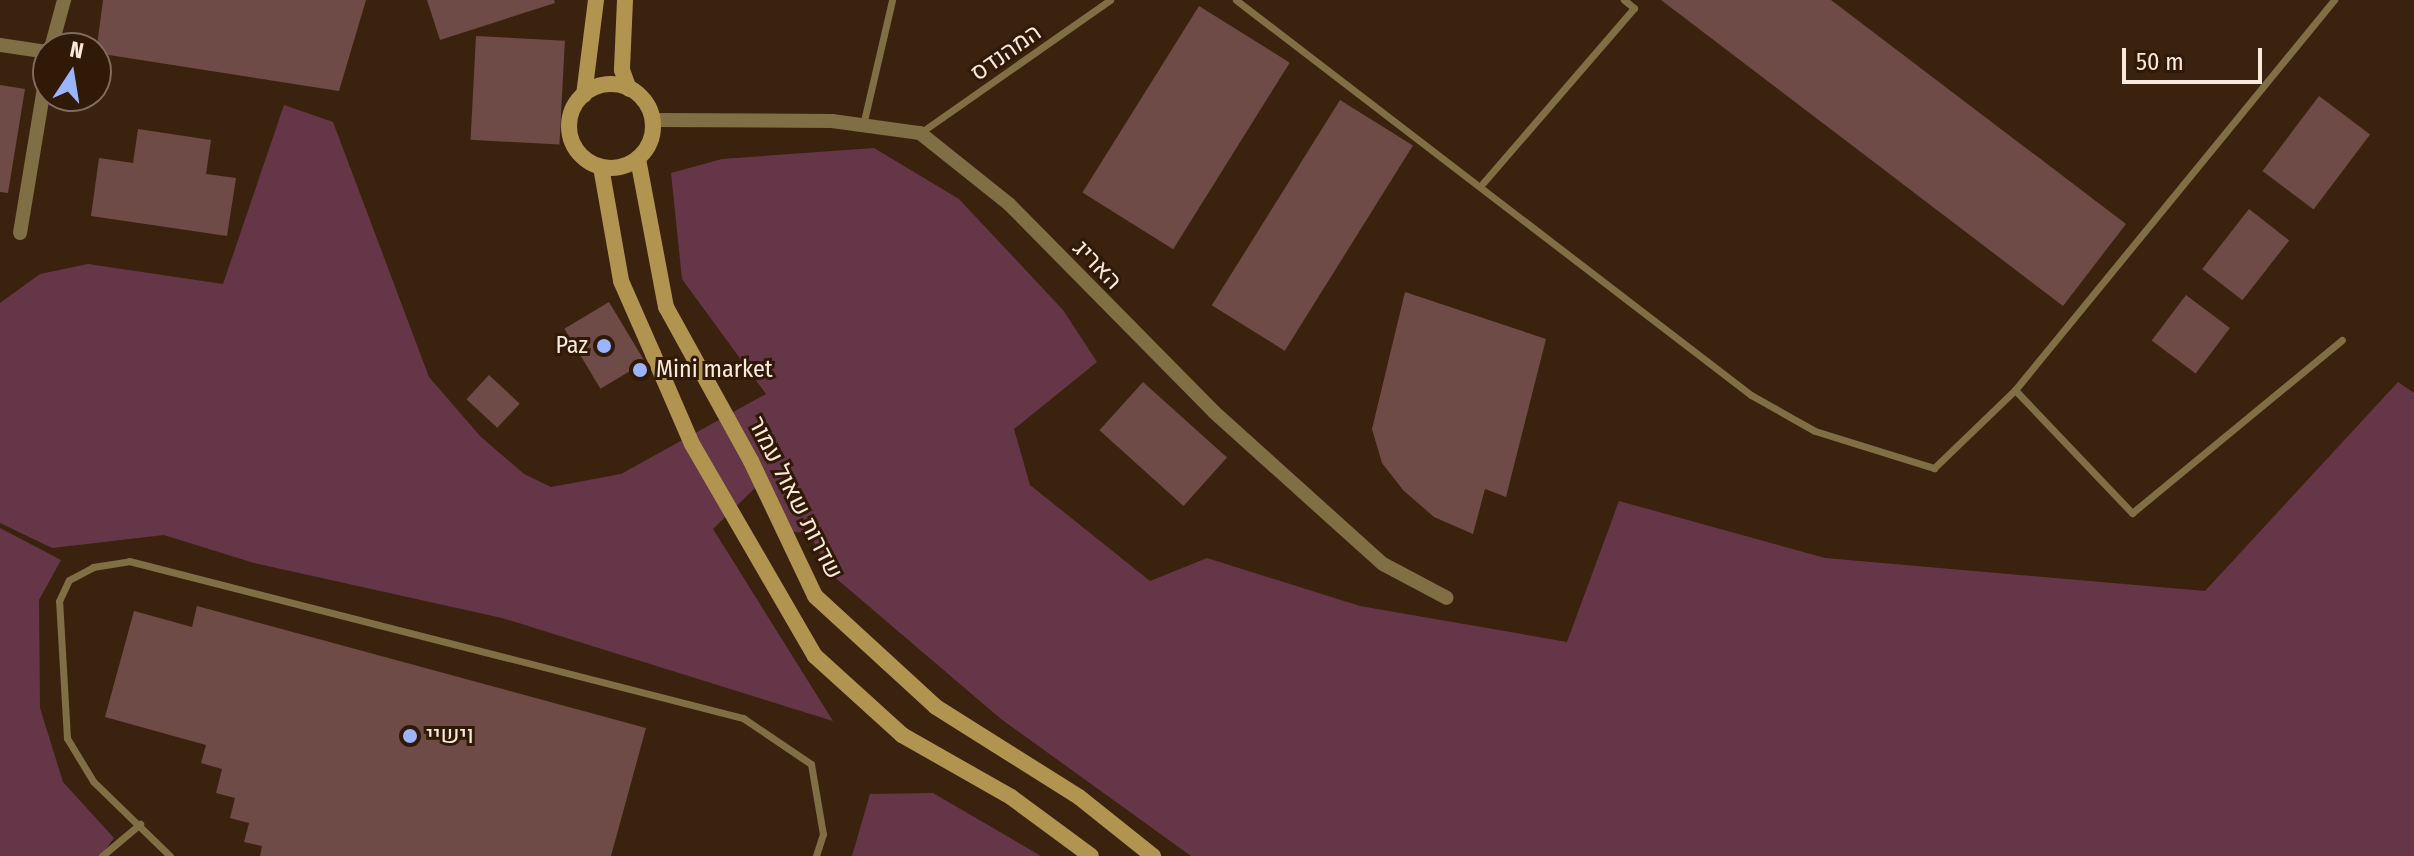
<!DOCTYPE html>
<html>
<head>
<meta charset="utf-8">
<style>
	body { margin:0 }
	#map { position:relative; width:2414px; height:856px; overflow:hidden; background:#3b220f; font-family:"Fira Sans Condensed",Heebo,sans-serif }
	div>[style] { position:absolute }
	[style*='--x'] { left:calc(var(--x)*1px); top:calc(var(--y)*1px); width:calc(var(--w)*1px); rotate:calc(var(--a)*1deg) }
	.green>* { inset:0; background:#653647 }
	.building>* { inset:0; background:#6e4b47; transform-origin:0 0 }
	.lane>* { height:7px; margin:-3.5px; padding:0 3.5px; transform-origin:3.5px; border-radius:3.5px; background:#806e44 }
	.street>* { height:14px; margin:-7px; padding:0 7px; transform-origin:7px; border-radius:7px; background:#806e44 }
	.secondary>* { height:16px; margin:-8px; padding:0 8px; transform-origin:8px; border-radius:8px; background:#b1944f }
	.secondary>.ring { margin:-8px; padding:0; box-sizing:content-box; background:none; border:16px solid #b1944f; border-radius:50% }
	.dots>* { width:22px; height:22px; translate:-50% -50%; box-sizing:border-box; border:4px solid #301906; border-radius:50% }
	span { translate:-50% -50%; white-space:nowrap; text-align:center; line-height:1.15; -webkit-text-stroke:6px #301906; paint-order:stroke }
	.street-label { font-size:24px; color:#f9e8dc }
	.poi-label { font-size:24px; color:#f9e8dc }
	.right { translate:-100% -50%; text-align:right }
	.left { translate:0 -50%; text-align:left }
	.north { position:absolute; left:32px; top:32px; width:80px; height:80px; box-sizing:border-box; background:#301906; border:2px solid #806c5c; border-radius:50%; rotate:12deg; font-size:22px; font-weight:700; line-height:32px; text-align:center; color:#f9e8dc }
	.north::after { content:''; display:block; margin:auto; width:28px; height:36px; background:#99b5fd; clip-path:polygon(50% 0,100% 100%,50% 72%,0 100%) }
	.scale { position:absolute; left:2122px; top:48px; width:140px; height:36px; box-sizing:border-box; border:4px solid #f9e8dc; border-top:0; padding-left:10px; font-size:24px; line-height:28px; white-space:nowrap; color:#f9e8dc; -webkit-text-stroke:6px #301906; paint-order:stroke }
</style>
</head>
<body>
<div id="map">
	<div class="green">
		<i style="clip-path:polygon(284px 105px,333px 122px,429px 377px,480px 436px,524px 474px,551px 487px,621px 474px,766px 394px,682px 279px,671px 173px,722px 159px,874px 148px,959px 199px,1063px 310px,1097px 362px,1014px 429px,1030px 485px,1150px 581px,1207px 558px,1360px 606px,1567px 642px,1619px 501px,1825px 558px,2205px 591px,2398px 382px,2414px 393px,2414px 856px,1191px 856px,1001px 719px,831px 574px,809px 533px,783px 531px,755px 488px,713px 529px,833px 721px,502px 618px,254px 563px,164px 535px,52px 548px,0 523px,0 303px,40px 274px,88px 264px,223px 284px)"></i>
		<i style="clip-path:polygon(0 528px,61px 560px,39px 600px,40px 708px,63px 782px,114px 838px,101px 856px,0 856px)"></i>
		<i style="clip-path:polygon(933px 793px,1041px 856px,852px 856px,870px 794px)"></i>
	</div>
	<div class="building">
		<i style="clip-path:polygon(103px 0,366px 0,339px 91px,96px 53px)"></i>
		<i style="clip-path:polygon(427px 0,554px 0,555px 3px,440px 40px)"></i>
		<i style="clip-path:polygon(1661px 0,1831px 0,2126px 224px,2063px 306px)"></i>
		<i style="left:1199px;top:6px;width:107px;height:220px;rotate:32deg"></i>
		<i style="left:476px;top:36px;width:89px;height:104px;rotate:3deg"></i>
		<i style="clip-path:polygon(0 85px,25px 89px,8px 193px,0 192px)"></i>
		<i style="left:2319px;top:96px;width:64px;height:94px;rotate:37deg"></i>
		<i style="left:1340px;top:100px;width:86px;height:242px;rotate:32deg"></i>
		<i style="clip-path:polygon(138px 129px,211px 140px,206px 174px,236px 178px,227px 236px,91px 216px,99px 158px,133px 163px)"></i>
		<i style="left:2249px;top:209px;width:51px;height:76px;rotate:38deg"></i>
		<i style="clip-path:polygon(1405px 292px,1546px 339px,1506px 497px,1485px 489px,1473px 534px,1434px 517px,1403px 490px,1382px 463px,1372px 429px)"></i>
		<i style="left:2186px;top:295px;width:55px;height:57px;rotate:37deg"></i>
		<i style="left:609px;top:302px;width:70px;height:52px;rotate:59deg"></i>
		<i style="left:489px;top:375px;width:42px;height:33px;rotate:43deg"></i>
		<i style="left:1143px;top:382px;width:113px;height:65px;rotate:42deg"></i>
		<i style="clip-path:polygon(197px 606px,646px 728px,611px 856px,260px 856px,262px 846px,244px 842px,249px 823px,230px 818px,235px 798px,216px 793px,222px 769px,201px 763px,206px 745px,105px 717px,134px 611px,192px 627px)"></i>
	</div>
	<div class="lane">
		<i style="--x:1236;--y:0;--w:649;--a:37.49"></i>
		<i style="--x:1751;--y:395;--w:73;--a:29.4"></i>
		<i style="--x:1815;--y:431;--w:125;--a:17.3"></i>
		<i style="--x:1934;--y:468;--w:112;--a:-43.9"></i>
		<i style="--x:2015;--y:390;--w:504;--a:-50.72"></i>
		<i style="--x:863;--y:125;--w:128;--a:-76.9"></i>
		<i style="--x:920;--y:133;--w:232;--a:-35"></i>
		<i style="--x:1483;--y:183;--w:231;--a:-49.2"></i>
		<i style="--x:1634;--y:8;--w:13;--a:-141"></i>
		<i style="--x:2015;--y:390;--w:170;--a:46.4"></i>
		<i style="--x:2132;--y:513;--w:272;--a:-39.5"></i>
		<i style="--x:102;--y:856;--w:50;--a:-40.1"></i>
		<i style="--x:170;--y:856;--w:107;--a:-135.8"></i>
		<i style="--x:93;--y:781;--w:50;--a:-121.2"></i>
		<i style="--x:67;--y:738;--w:137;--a:-93.3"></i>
		<i style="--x:59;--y:601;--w:23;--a:-65"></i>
		<i style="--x:69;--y:580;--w:27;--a:-28"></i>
		<i style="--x:93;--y:567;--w:36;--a:-9"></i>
		<i style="--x:129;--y:561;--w:634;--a:14.34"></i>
		<i style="--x:743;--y:718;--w:82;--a:34.1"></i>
		<i style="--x:811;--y:764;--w:71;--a:80.3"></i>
		<i style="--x:823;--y:834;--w:23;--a:108"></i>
	</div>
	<div class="street">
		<i style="--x:0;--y:45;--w:49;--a:8.3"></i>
		<i style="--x:51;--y:48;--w:50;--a:-74.8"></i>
		<i style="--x:653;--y:120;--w:179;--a:0.3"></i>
		<i style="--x:832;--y:121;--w:89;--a:7.8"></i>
		<i style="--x:920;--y:133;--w:114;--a:38.6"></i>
		<i style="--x:1009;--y:204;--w:292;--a:45.4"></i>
		<i style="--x:1214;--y:412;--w:227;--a:42"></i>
		<i style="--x:1383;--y:564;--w:72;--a:28"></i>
		<i style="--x:20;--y:233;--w:172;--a:-80.6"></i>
	</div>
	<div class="secondary">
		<i style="--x:625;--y:0;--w:70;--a:92.5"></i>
		<i style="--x:622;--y:70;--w:20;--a:70"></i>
		<i class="ring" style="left:569px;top:84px;width:68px;height:68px"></i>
		<i style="--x:584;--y:95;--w:96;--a:-82.8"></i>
		<i style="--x:638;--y:159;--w:151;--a:79.3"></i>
		<i style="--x:666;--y:307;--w:176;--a:61.1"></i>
		<i style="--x:751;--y:461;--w:149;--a:64.6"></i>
		<i style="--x:815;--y:596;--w:164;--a:42.5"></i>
		<i style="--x:936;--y:707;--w:169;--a:32.2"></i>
		<i style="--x:1079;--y:797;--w:95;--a:38.6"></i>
		<i style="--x:601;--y:167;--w:116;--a:80"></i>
		<i style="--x:621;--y:281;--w:80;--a:66.3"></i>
		<i style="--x:653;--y:354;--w:98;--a:66.6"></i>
		<i style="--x:692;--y:444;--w:245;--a:59.9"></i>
		<i style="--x:815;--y:656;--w:118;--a:42.2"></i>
		<i style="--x:902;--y:735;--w:125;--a:29.6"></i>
		<i style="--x:1011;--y:797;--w:99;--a:36.4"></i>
	</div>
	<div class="dots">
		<i style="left:604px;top:346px;background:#99b5fd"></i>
		<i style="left:640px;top:370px;background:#99b5fd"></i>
		<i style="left:410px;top:736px;background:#99b5fd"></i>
	</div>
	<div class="street-label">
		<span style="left:1006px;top:53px;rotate:-35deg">המהנדס</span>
		<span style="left:1097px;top:265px;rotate:46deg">האריג</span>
		<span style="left:795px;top:498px;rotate:63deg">שדרות שאול עמור</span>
	</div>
	<div class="poi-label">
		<span class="right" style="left:588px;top:346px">Paz</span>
		<span class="left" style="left:656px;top:370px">Mini market</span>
		<span class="left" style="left:426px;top:736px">וישיי</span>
	</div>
	<div class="north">N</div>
	<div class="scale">50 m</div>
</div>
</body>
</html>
